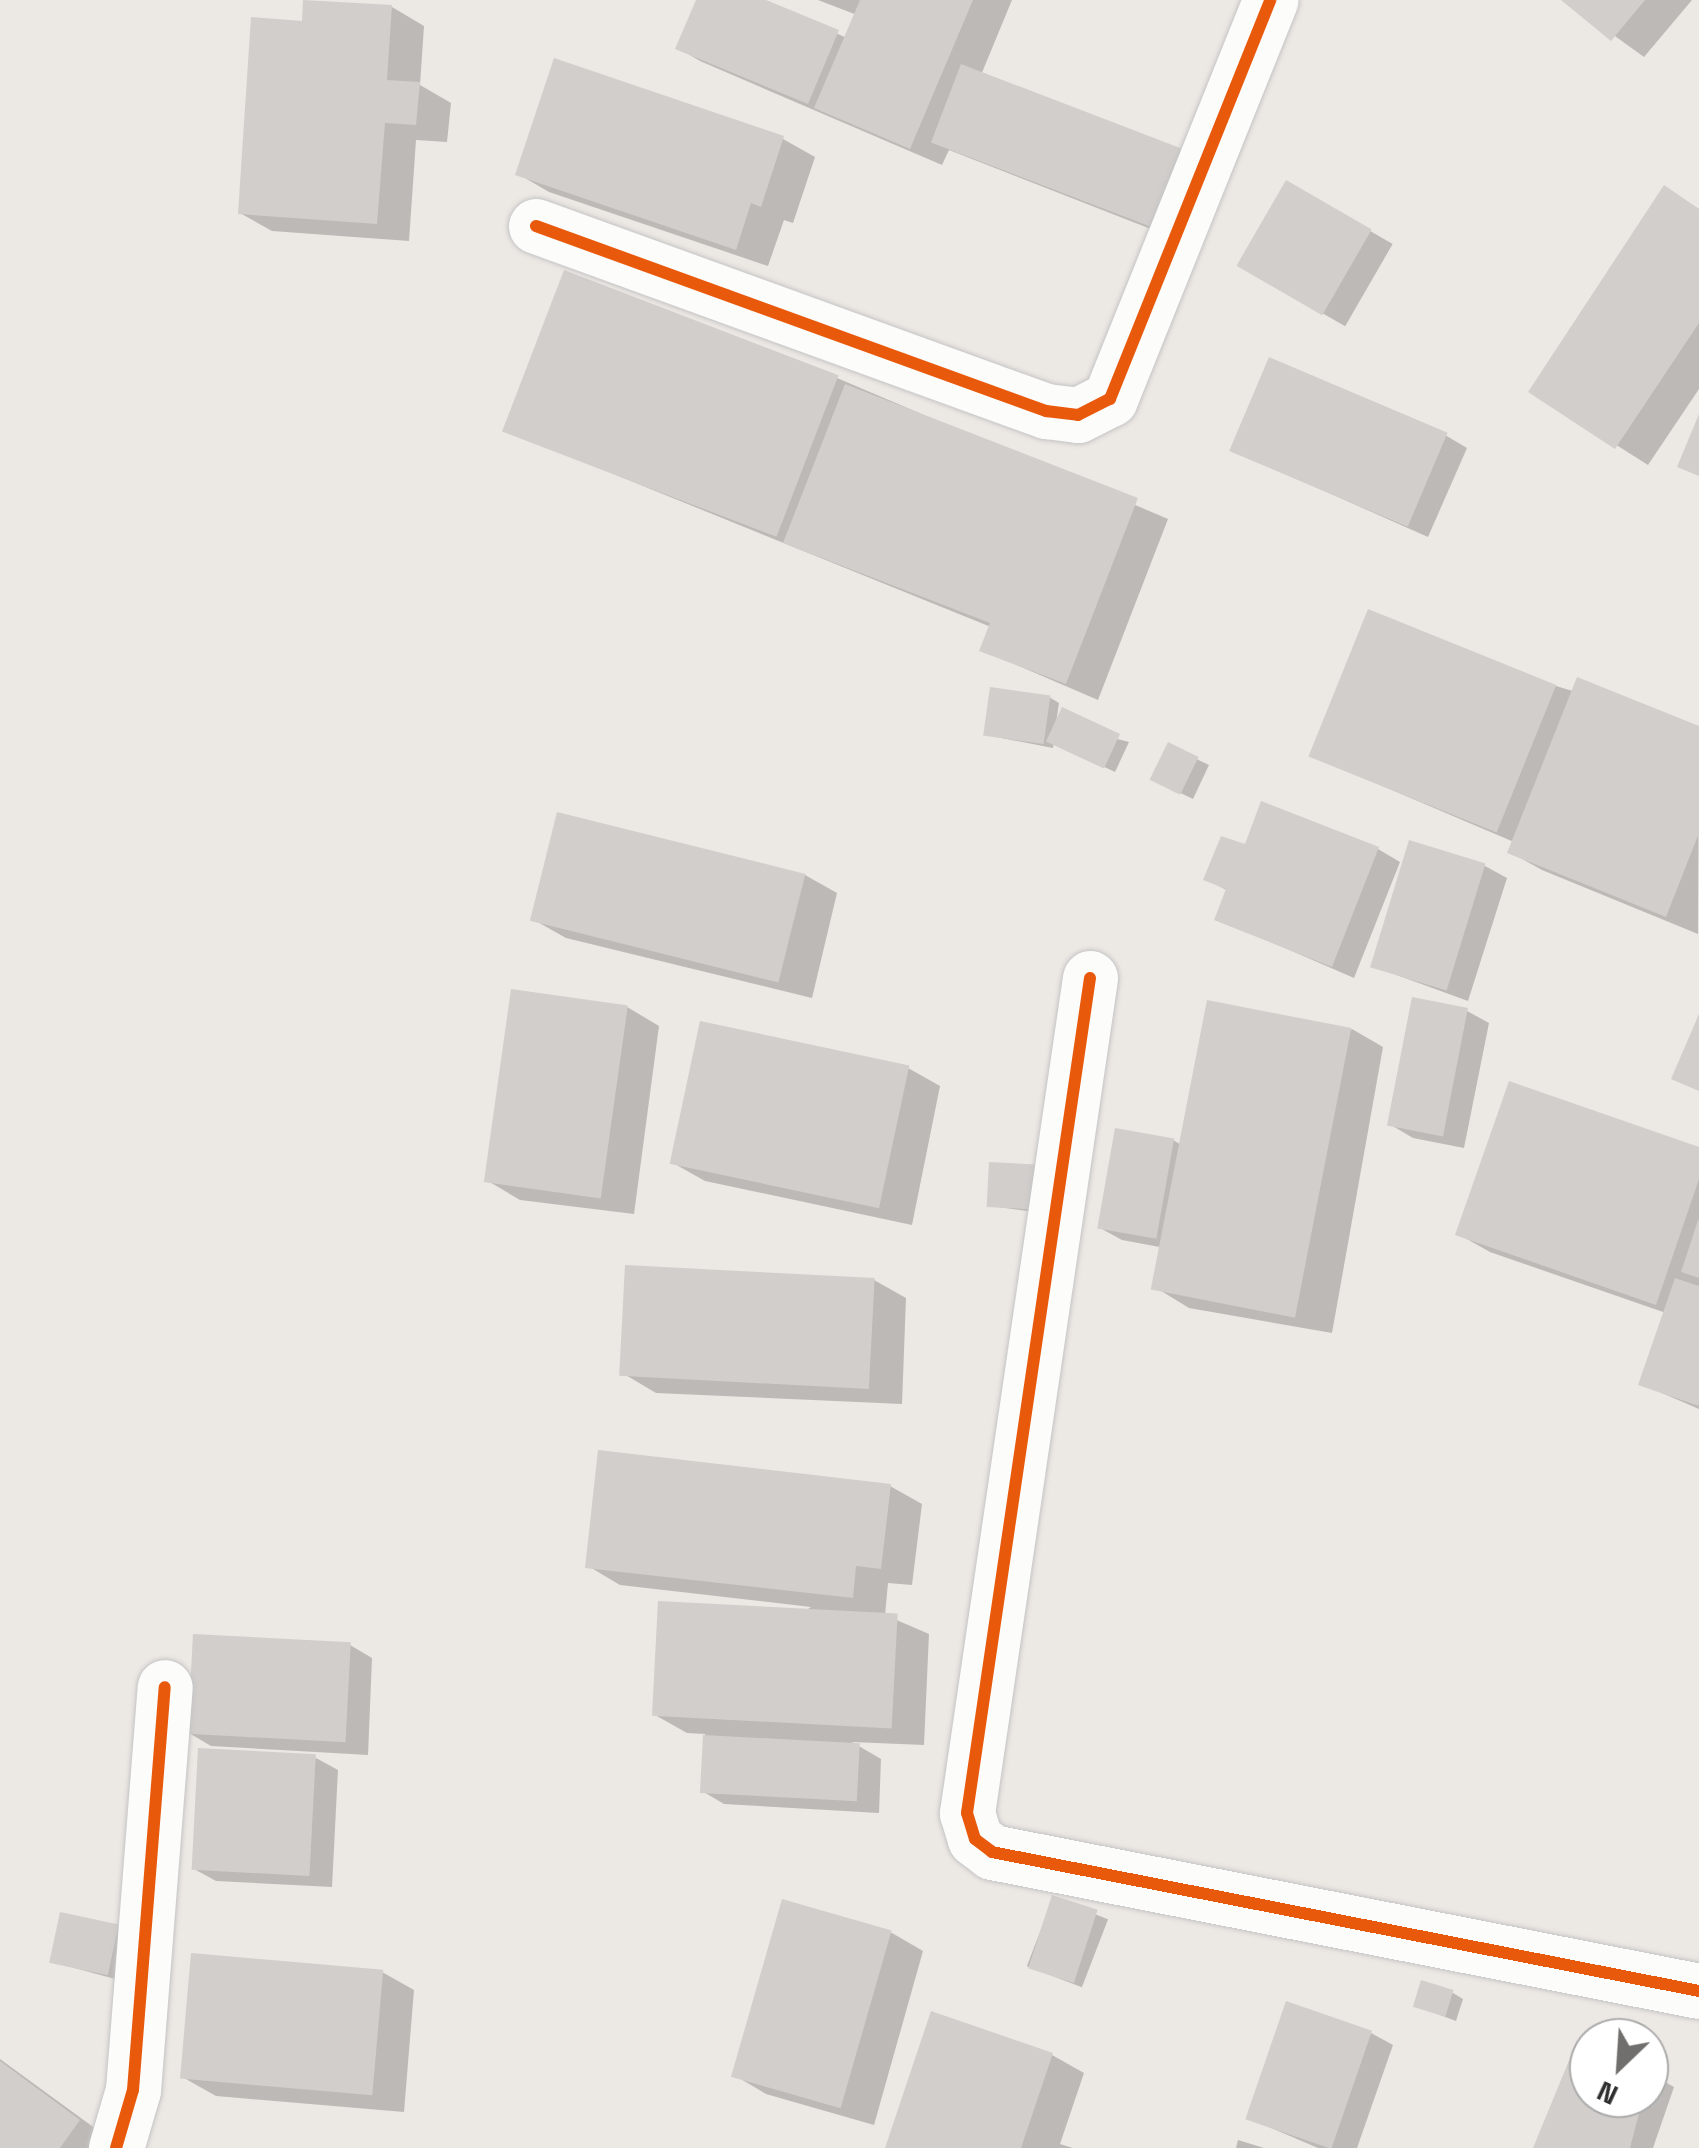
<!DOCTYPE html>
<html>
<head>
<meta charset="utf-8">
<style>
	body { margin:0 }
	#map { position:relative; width:1699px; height:2148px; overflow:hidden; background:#ece8e4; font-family:"Space Grotesk",sans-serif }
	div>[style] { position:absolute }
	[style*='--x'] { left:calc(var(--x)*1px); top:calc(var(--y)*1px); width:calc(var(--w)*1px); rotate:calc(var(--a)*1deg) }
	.shadow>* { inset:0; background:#0003; transform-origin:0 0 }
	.building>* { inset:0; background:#d1cecb; transform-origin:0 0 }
	.roads { filter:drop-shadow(0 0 2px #c5c4c5) drop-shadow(0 0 2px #c5c4c5) }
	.street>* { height:55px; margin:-27.5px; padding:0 27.5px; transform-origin:27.5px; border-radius:27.5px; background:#fcfcfb }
	.cycleway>* { height:12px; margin:-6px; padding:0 6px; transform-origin:6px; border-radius:6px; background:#e8590c }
	span { translate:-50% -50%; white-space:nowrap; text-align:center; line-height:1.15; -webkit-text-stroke:8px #fff; paint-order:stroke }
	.north { position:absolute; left:1569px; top:2018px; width:100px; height:100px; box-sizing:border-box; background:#fff; border:2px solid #ababab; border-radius:50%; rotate:205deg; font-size:28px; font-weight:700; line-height:40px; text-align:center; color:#2e2e2e }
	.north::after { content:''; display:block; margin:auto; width:35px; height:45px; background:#706f6e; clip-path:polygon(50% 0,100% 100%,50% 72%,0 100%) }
</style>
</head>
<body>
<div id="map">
	<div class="shadow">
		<i style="clip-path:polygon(698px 0,759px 0,847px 38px,857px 15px,818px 0,1012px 0,981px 75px,1179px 240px,949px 150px,942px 165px,700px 61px,678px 48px)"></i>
		<i style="clip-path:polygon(1565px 0,1692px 0,1644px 57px)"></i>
		<i style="clip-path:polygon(392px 7px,424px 26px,420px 85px,451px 103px,447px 142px,416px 140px,409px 241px,272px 231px,240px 213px,304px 24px)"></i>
		<i style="clip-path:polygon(783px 139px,815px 157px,793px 223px,784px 220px,768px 266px,549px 192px,518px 174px)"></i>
		<i style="left:1287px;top:183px;width:122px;height:95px;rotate:30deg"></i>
		<i style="clip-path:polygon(1665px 189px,1699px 209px,1699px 389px,1648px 465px,1531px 391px)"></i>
		<i style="clip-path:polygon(837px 378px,1168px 519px,1098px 700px,982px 650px,991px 627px,505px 430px)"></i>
		<i style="clip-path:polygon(1445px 435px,1467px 448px,1428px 537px,1232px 450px)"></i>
		<i style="clip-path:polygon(1556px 686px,1699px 729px,1698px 934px,1542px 870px,1510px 852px,1514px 842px,1312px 756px)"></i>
		<i style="clip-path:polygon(1049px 697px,1059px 703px,1056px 723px,1129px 742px,1115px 772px,1054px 743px,1053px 748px,986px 735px)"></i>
		<i style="clip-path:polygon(1169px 746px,1209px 765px,1193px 799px,1164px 785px)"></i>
		<i style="clip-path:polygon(1246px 847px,1378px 849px,1400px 862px,1354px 978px,1218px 919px,1228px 891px,1206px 879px)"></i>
		<i style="clip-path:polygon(1485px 866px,1507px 878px,1468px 1001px,1372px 966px)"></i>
		<i style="clip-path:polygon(805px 875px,837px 893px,812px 998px,566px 938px,534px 920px)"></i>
		<i style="clip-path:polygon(627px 1007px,659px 1026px,634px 1214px,520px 1200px,488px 1181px)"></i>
		<i style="clip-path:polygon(1467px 1011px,1489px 1023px,1464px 1148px,1413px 1138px,1391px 1125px)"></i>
		<i style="clip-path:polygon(1352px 1029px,1383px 1047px,1332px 1333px,1189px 1308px,1158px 1289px,1165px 1248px,1122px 1240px,1100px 1228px,1173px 1140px,1183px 1146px)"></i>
		<i style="clip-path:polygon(908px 1068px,940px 1086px,912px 1225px,705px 1181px,673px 1163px)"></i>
		<i style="clip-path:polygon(1699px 1150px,1699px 1409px,1641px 1384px,1666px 1313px,1490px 1252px,1458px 1234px)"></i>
		<i style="clip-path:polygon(1041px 1168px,1050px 1214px,990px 1206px)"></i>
		<i style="clip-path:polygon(874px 1280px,906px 1298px,902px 1404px,656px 1393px,624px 1374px)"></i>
		<i style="clip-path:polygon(890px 1486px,922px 1504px,912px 1585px,888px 1583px,885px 1615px,929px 1634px,924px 1745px,852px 1742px,881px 1759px,879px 1813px,724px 1804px,702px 1791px,705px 1734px,687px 1733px,655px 1715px,811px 1607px,620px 1585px,588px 1566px)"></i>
		<i style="clip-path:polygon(350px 1645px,372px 1658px,368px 1755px,211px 1746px,189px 1733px)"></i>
		<i style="clip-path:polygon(316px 1758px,338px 1770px,332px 1887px,216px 1881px,194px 1869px)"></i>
		<i style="left:1053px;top:1898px;width:59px;height:73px;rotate:21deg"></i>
		<i style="clip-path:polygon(783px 1902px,892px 1933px,923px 1951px,874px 2125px,766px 2094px,734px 2075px)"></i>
		<i style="clip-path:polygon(118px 1927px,119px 1980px,52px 1962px)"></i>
		<i style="clip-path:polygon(382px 1972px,414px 1990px,404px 2112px,216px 2096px,184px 2078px)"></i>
		<i style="clip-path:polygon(1453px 1993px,1463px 1999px,1456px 2021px,1416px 2006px)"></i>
		<i style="clip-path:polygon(1371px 2033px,1393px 2045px,1357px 2148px,1318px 2148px,1248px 2118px)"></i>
		<i style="clip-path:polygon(1589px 2049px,1589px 2098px,1649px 2098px,1649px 2073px,1674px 2087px,1653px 2148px,1536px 2148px)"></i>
		<i style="clip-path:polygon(1052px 2055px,1084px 2073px,1060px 2144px,1073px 2148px,888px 2148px)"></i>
		<i style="clip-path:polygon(0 2059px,111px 2140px,105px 2148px,0 2148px)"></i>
		<i style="clip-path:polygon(1238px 2140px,1264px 2148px,1236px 2148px)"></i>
	</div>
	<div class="building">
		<i style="clip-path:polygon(303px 0,392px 5px,387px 80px,420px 82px,416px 125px,385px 123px,377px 224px,238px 214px,251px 17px,302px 21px)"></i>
		<i style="clip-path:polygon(696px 0,766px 0,839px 30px,808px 104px,675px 49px)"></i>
		<i style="clip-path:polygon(860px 0,973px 0,910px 149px,814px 108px)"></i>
		<i style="clip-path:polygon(1561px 0,1645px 0,1611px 41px)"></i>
		<i style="clip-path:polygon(554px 58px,784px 136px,761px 207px,751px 203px,736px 250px,515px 175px)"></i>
		<i style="left:961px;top:64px;width:241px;height:84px;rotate:21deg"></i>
		<i style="left:1286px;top:180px;width:99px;height:99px;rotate:30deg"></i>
		<i style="clip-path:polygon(1664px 185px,1699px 209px,1699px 323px,1615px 449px,1528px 392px)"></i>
		<i style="left:564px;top:270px;width:294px;height:173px;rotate:21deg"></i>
		<i style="left:1269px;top:357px;width:194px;height:102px;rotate:23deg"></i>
		<i style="clip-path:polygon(845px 384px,1138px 498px,1066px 684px,979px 651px,990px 623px,783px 543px)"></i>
		<i style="clip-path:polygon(1699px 414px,1699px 476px,1677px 467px)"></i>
		<i style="left:1368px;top:609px;width:203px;height:159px;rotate:22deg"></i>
		<i style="clip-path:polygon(1577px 677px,1699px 726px,1699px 833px,1666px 917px,1507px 853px)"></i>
		<i style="left:990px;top:687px;width:61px;height:49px;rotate:8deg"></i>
		<i style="left:1062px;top:707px;width:64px;height:38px;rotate:25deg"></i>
		<i style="left:1168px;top:742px;width:34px;height:42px;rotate:26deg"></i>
		<i style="clip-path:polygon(1261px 801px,1379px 847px,1332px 967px,1214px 920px,1226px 889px,1203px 880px,1221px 836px,1245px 844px)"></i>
		<i style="left:557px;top:812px;width:256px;height:112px;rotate:14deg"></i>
		<i style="left:1409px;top:840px;width:80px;height:133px;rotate:17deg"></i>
		<i style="left:511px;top:989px;width:118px;height:195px;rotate:8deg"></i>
		<i style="left:1412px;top:997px;width:57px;height:131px;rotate:11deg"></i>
		<i style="left:1207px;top:1000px;width:147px;height:295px;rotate:11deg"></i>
		<i style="clip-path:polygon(1699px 1014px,1699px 1091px,1671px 1079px)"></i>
		<i style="left:700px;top:1021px;width:214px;height:146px;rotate:12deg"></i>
		<i style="clip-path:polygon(1509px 1081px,1699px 1147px,1699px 1179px,1656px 1305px,1455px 1235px)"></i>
		<i style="left:1115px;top:1128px;width:60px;height:102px;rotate:10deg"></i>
		<i style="left:989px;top:1162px;width:52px;height:45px;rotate:3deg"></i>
		<i style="clip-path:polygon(1698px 1220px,1699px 1221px,1699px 1278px,1681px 1272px)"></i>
		<i style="left:625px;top:1265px;width:250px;height:111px;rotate:3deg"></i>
		<i style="clip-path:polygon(1675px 1278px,1699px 1286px,1699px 1406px,1638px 1385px)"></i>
		<i style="clip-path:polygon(598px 1450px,891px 1484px,881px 1569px,856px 1566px,853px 1598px,585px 1568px)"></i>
		<i style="left:658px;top:1601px;width:240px;height:115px;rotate:3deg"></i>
		<i style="left:193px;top:1634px;width:158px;height:100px;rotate:3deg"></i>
		<i style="left:703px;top:1735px;width:157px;height:58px;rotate:3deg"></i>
		<i style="left:198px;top:1748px;width:118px;height:122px;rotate:3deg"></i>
		<i style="left:1052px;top:1895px;width:48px;height:77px;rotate:18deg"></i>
		<i style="left:782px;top:1899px;width:114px;height:185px;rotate:16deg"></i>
		<i style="left:60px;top:1912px;width:60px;height:52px;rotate:12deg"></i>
		<i style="left:191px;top:1953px;width:193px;height:126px;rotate:5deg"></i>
		<i style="left:1421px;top:1980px;width:34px;height:28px;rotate:17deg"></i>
		<i style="left:1286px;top:2001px;width:91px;height:125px;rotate:19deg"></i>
		<i style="clip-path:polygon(931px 2011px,1053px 2053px,1021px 2148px,885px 2148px)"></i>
		<i style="clip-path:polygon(1577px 2041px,1589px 2046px,1589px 2098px,1643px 2098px,1630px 2148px,1533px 2148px)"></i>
		<i style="clip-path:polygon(0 2061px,80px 2120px,60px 2148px,0 2148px)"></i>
	</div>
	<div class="roads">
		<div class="street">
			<i style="--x:536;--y:226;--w:543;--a:19.94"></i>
			<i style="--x:1046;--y:411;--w:32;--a:7"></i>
			<i style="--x:1078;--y:415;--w:36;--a:-27"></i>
			<i style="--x:1110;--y:399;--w:430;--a:-68.1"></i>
			<i style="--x:1090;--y:978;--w:844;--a:98.38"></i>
			<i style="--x:967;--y:1813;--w:27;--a:73"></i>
			<i style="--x:975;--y:1839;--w:21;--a:37"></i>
			<i style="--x:992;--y:1852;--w:721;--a:11.12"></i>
			<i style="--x:116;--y:2148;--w:60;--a:-73.7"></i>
			<i style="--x:133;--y:2090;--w:404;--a:-85.5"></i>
		</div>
	</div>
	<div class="cycleway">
		<i style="--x:536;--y:226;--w:543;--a:19.94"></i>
		<i style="--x:1046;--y:411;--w:32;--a:7"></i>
		<i style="--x:1078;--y:415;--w:36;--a:-27"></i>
		<i style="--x:1110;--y:399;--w:430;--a:-68.1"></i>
		<i style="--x:1090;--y:978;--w:844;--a:98.38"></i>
		<i style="--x:967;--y:1813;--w:27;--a:73"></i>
		<i style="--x:975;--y:1839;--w:21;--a:37"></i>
		<i style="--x:992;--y:1852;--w:721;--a:11.12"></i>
		<i style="--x:116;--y:2148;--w:60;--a:-73.7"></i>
		<i style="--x:133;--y:2090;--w:404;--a:-85.5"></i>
	</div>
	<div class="north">N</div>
</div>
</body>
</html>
